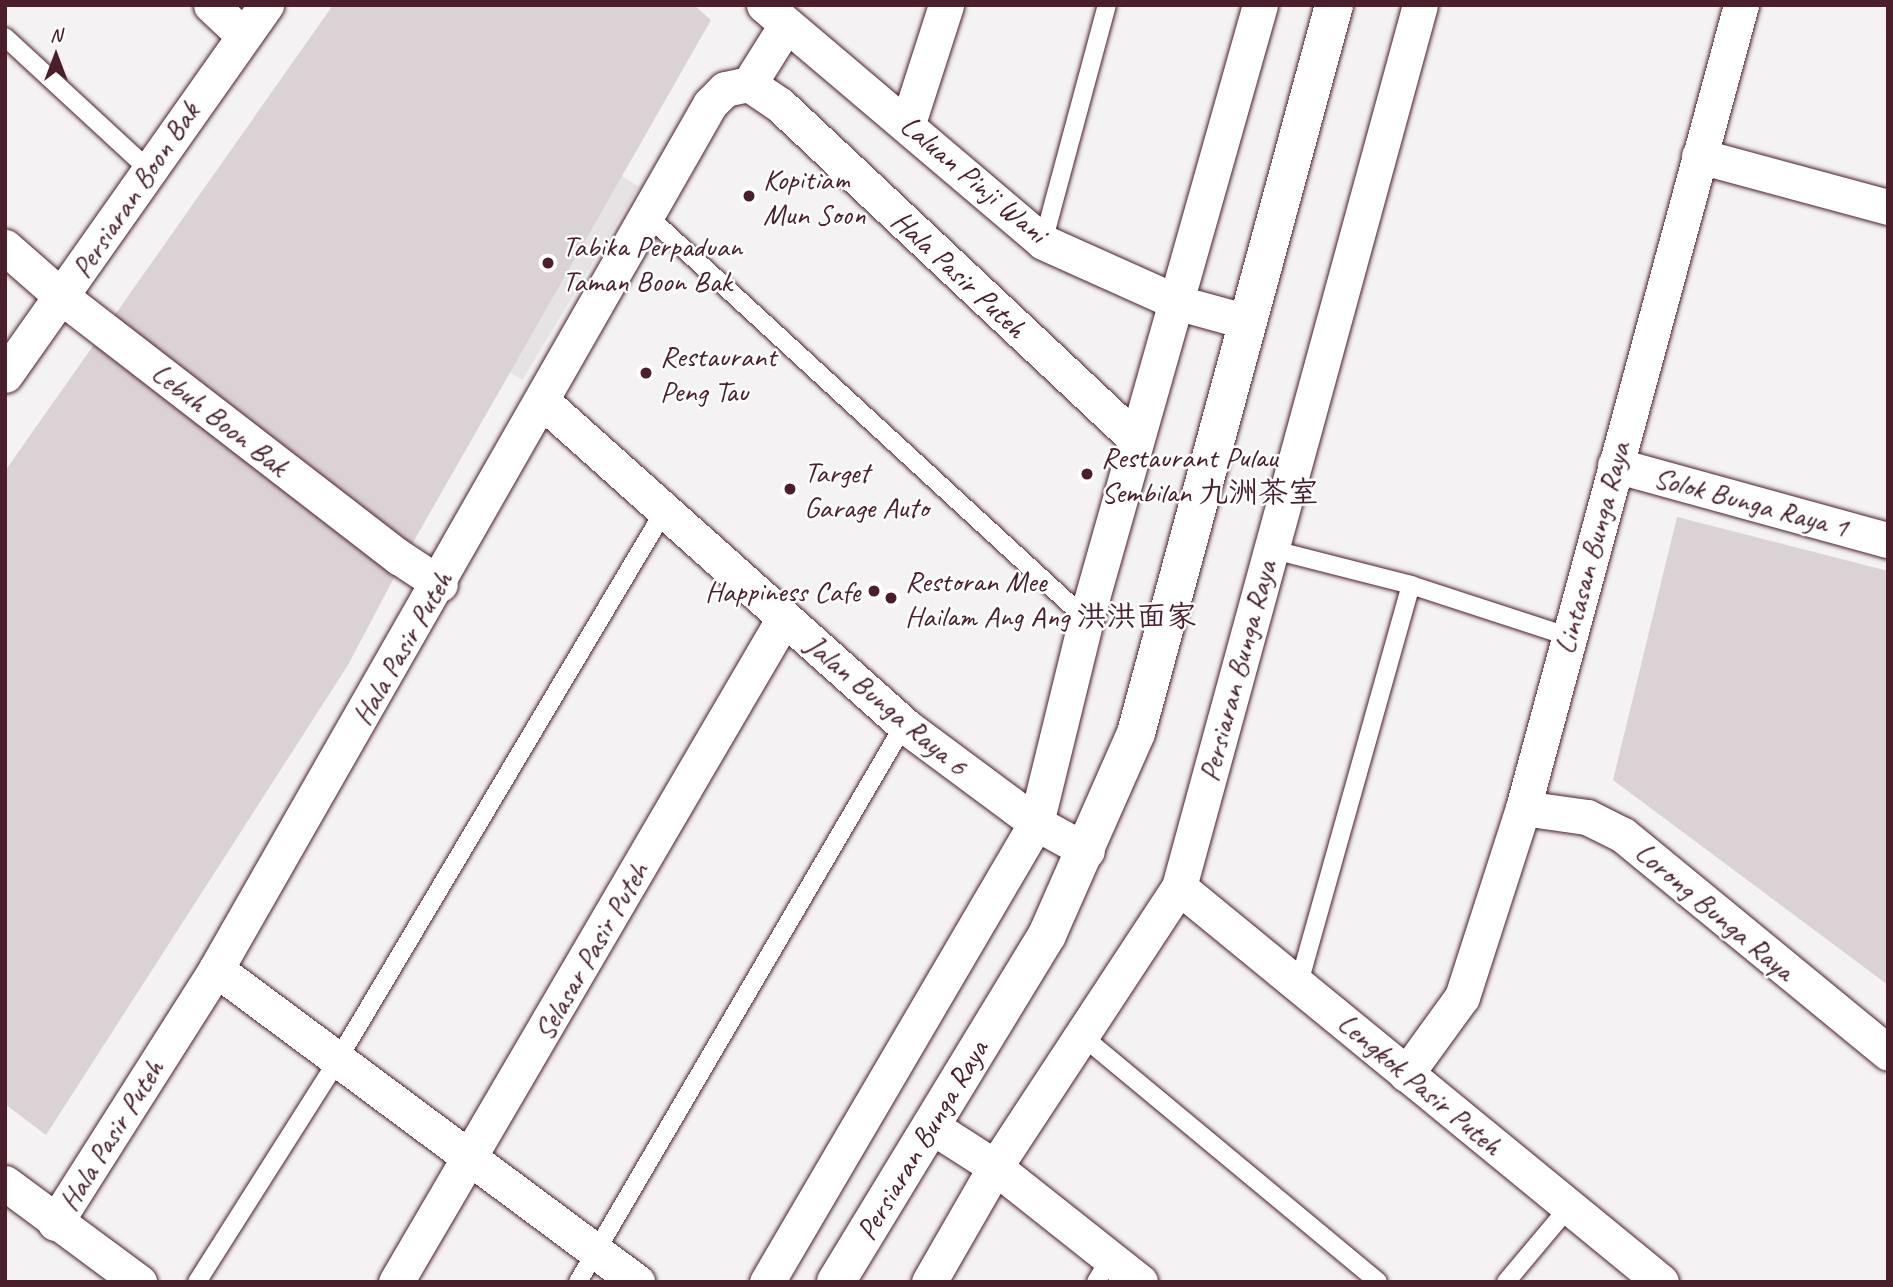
<!DOCTYPE html>
<html>
<head>
<meta charset="utf-8">
<style>
	body { margin:0 }
	#map { position:relative; width:1893px; height:1287px; overflow:hidden; background:#f4f2f2; font-family:Caveat,"LXGW WenKai TC",sans-serif }
	div>[style] { position:absolute }
	[style*='--x'] { left:calc(var(--x)*1px); top:calc(var(--y)*1px); width:calc(var(--w)*1px); rotate:calc(var(--a)*1deg) }
	.built>* { inset:0; background:#e7e2e3; transform-origin:0 0 }
	.green>* { inset:0; background:#dbd2d5 }
	.roads { filter:drop-shadow(0 0 2px #4a1f2b) drop-shadow(0 0 2px #4a1f2b) }
	.service>* { height:18px; margin:-9px; padding:0 9px; transform-origin:9px; border-radius:9px; background:#fff }
	.minor>* { height:35px; margin:-17.5px; padding:0 17.5px; transform-origin:17.5px; border-radius:17.5px; background:#fff }
	.tertiary>* { height:38px; margin:-19px; padding:0 19px; transform-origin:19px; border-radius:19px; background:#fff }
	.dots>* { width:19px; height:19px; translate:-50% -50%; box-sizing:border-box; border:4px solid #fff; border-radius:50% }
	span { translate:-50% -50%; white-space:nowrap; text-align:center; line-height:1.15; -webkit-text-stroke:5px #fff; paint-order:stroke }
	.poi-label { font-size:30px; color:#4a1f2b }
	.left { translate:0 -50%; text-align:left }
	.right { translate:-100% -50%; text-align:right }
	.street-label { font-size:30px; color:#4a1f2b }
	.frame { position:absolute; inset:0; border:7px solid #4a1f2b; pointer-events:none }
	.north { position:absolute; left:21px; top:21px; width:70px; height:70px; -webkit-text-stroke:5px #fff; paint-order:stroke; rotate:0deg; font-size:19px; font-weight:700; line-height:28px; text-align:center; color:#4a1f2b }
	.north::after { content:''; display:block; margin:auto; width:24px; height:32px; background:#4a1f2b; clip-path:polygon(50% 0,100% 100%,50% 72%,0 100%) }
</style>
</head>
<body>
<div id="map">
	<div class="built">
		<i style="left:572px;top:146px;width:78px;height:226px;rotate:31deg"></i>
	</div>
	<div class="green">
		<i style="clip-path:polygon(333px 5px,694px 5px,711px 20px,407px 553px,348px 665px,46px 1135px,5px 1104px,5px 471px)"></i>
		<i style="clip-path:polygon(1677px 517px,1888px 571px,1888px 985px,1613px 780px)"></i>
	</div>
	<div class="roads">
		<div class="service">
			<i style="--x:5;--y:37;--w:195;--a:42.7"></i>
			<i style="--x:648;--y:216;--w:595;--a:42.62"></i>
			<i style="--x:1043;--y:242;--w:245;--a:-74.9"></i>
			<i style="--x:1270;--y:549;--w:146;--a:14.3"></i>
			<i style="--x:1411;--y:585;--w:164;--a:18.1"></i>
			<i style="--x:1299;--y:983;--w:413;--a:-74.3"></i>
			<i style="--x:1081;--y:1035;--w:386;--a:39.7"></i>
			<i style="--x:197;--y:1282;--w:262;--a:-57.6"></i>
			<i style="--x:337;--y:1061;--w:643;--a:-59.25"></i>
			<i style="--x:578;--y:1282;--w:645;--a:-59.66"></i>
			<i style="--x:1096;--y:1282;--w:29;--a:-59"></i>
			<i style="--x:1506;--y:1282;--w:97;--a:-50"></i>
		</div>
		<div class="minor">
			<i style="--x:211;--y:5;--w:44;--a:43.2"></i>
			<i style="--x:764;--y:5;--w:366;--a:40.3"></i>
			<i style="--x:1043;--y:242;--w:149;--a:24.2"></i>
			<i style="--x:1179;--y:303;--w:72;--a:15.4"></i>
			<i style="--x:749;--y:84;--w:70;--a:-57.9"></i>
			<i style="--x:908;--y:123;--w:124;--a:-72.1"></i>
			<i style="--x:1699;--y:156;--w:196;--a:15.1"></i>
			<i style="--x:5;--y:247;--w:76;--a:41.3"></i>
			<i style="--x:62;--y:297;--w:426;--a:37.7"></i>
			<i style="--x:399;--y:557;--w:49;--a:33.4"></i>
			<i style="--x:5;--y:375;--w:453;--a:-54.8"></i>
			<i style="--x:542;--y:401;--w:486;--a:41.8"></i>
			<i style="--x:904;--y:725;--w:164;--a:36.6"></i>
			<i style="--x:1036;--y:823;--w:58;--a:28.8"></i>
			<i style="--x:1615;--y:465;--w:283;--a:15.4"></i>
			<i style="--x:1523;--y:808;--w:65;--a:8"></i>
			<i style="--x:1587;--y:817;--w:40;--a:26.6"></i>
			<i style="--x:1623;--y:835;--w:343;--a:39.4"></i>
			<i style="--x:1179;--y:887;--w:623;--a:39.33"></i>
			<i style="--x:216;--y:969;--w:525;--a:36.63"></i>
			<i style="--x:1406;--y:1074;--w:95;--a:-54"></i>
			<i style="--x:1462;--y:997;--w:199;--a:-72.1"></i>
			<i style="--x:1523;--y:808;--w:832;--a:-74.81"></i>
			<i style="--x:931;--y:1126;--w:76;--a:32.6"></i>
			<i style="--x:995;--y:1167;--w:185;--a:38.4"></i>
			<i style="--x:5;--y:1183;--w:167;--a:36.5"></i>
			<i style="--x:55;--y:1223;--w:301;--a:-57.6"></i>
			<i style="--x:216;--y:969;--w:996;--a:-60.27"></i>
			<i style="--x:710;--y:104;--w:21;--a:-45"></i>
			<i style="--x:725;--y:89;--w:25;--a:-12"></i>
			<i style="--x:749;--y:84;--w:37;--a:34"></i>
			<i style="--x:780;--y:105;--w:488;--a:43.2"></i>
			<i style="--x:396;--y:1282;--w:769;--a:-59.7"></i>
			<i style="--x:767;--y:1282;--w:532;--a:-59.63"></i>
			<i style="--x:1036;--y:823;--w:210;--a:-76.2"></i>
			<i style="--x:1086;--y:619;--w:638;--a:-74.18"></i>
			<i style="--x:929;--y:1282;--w:133;--a:-60.1"></i>
			<i style="--x:995;--y:1167;--w:335;--a:-56.7"></i>
			<i style="--x:1179;--y:887;--w:914;--a:-74.72"></i>
		</div>
		<div class="tertiary">
			<i style="--x:836;--y:1282;--w:406;--a:-58.7"></i>
			<i style="--x:1047;--y:935;--w:221;--a:-66.2"></i>
			<i style="--x:1136;--y:733;--w:754;--a:-74.78"></i>
		</div>
	</div>
	<div class="dots">
		<i style="left:749px;top:196px;background:#4a1f2b"></i>
		<i style="left:548px;top:263px;background:#4a1f2b"></i>
		<i style="left:646px;top:373px;background:#4a1f2b"></i>
		<i style="left:1087px;top:474px;background:#4a1f2b"></i>
		<i style="left:790px;top:489px;background:#4a1f2b"></i>
		<i style="left:874px;top:591px;background:#4a1f2b"></i>
		<i style="left:891px;top:598px;background:#4a1f2b"></i>
	</div>
	<div class="poi-label">
		<span class="left" style="left:763px;top:196px">Kopitiam<br>Mun Soon</span>
		<span class="left" style="left:562px;top:263px">Tabika Perpaduan<br>Taman Boon Bak</span>
		<span class="left" style="left:660px;top:373px">Restaurant<br>Peng Tau</span>
		<span class="left" style="left:1101px;top:474px">Restaurant Pulau<br>Sembilan 九洲茶室</span>
		<span class="left" style="left:804px;top:489px">Target<br>Garage Auto</span>
		<span class="left" style="left:905px;top:598px">Restoran Mee<br>Hailam Ang Ang 洪洪面家</span>
		<span class="right" style="left:860px;top:591px">Happiness Cafe</span>
	</div>
	<div class="street-label">
		<span style="left:974px;top:179px;rotate:40deg">Laluan Pinji Wani</span>
		<span style="left:135px;top:190px;rotate:-56deg">Persiaran Boon Bak</span>
		<span style="left:959px;top:274px;rotate:43deg">Hala Pasir Puteh</span>
		<span style="left:220px;top:419px;rotate:38deg">Lebuh Boon Bak</span>
		<span style="left:1751px;top:502px;rotate:15deg">Solok Bunga Raya 1</span>
		<span style="left:1592px;top:548px;rotate:-75deg">Lintasan Bunga Raya</span>
		<span style="left:402px;top:648px;rotate:-60deg">Hala Pasir Puteh</span>
		<span style="left:1237px;top:671px;rotate:-75deg">Persiaran Bunga Raya</span>
		<span style="left:887px;top:705px;rotate:40deg">Jalan Bunga Raya 6</span>
		<span style="left:1715px;top:911px;rotate:40deg">Lorong Bunga Raya</span>
		<span style="left:591px;top:951px;rotate:-60deg">Selasar Pasir Puteh</span>
		<span style="left:1420px;top:1084px;rotate:40deg">Lengkok Pasir Puteh</span>
		<span style="left:111px;top:1135px;rotate:-58deg">Hala Pasir Puteh</span>
		<span style="left:922px;top:1140px;rotate:-59deg">Persiaran Bunga Raya</span>
	</div>
	<div class="frame"></div>
	<div class="north">N</div>
</div>
</body>
</html>
